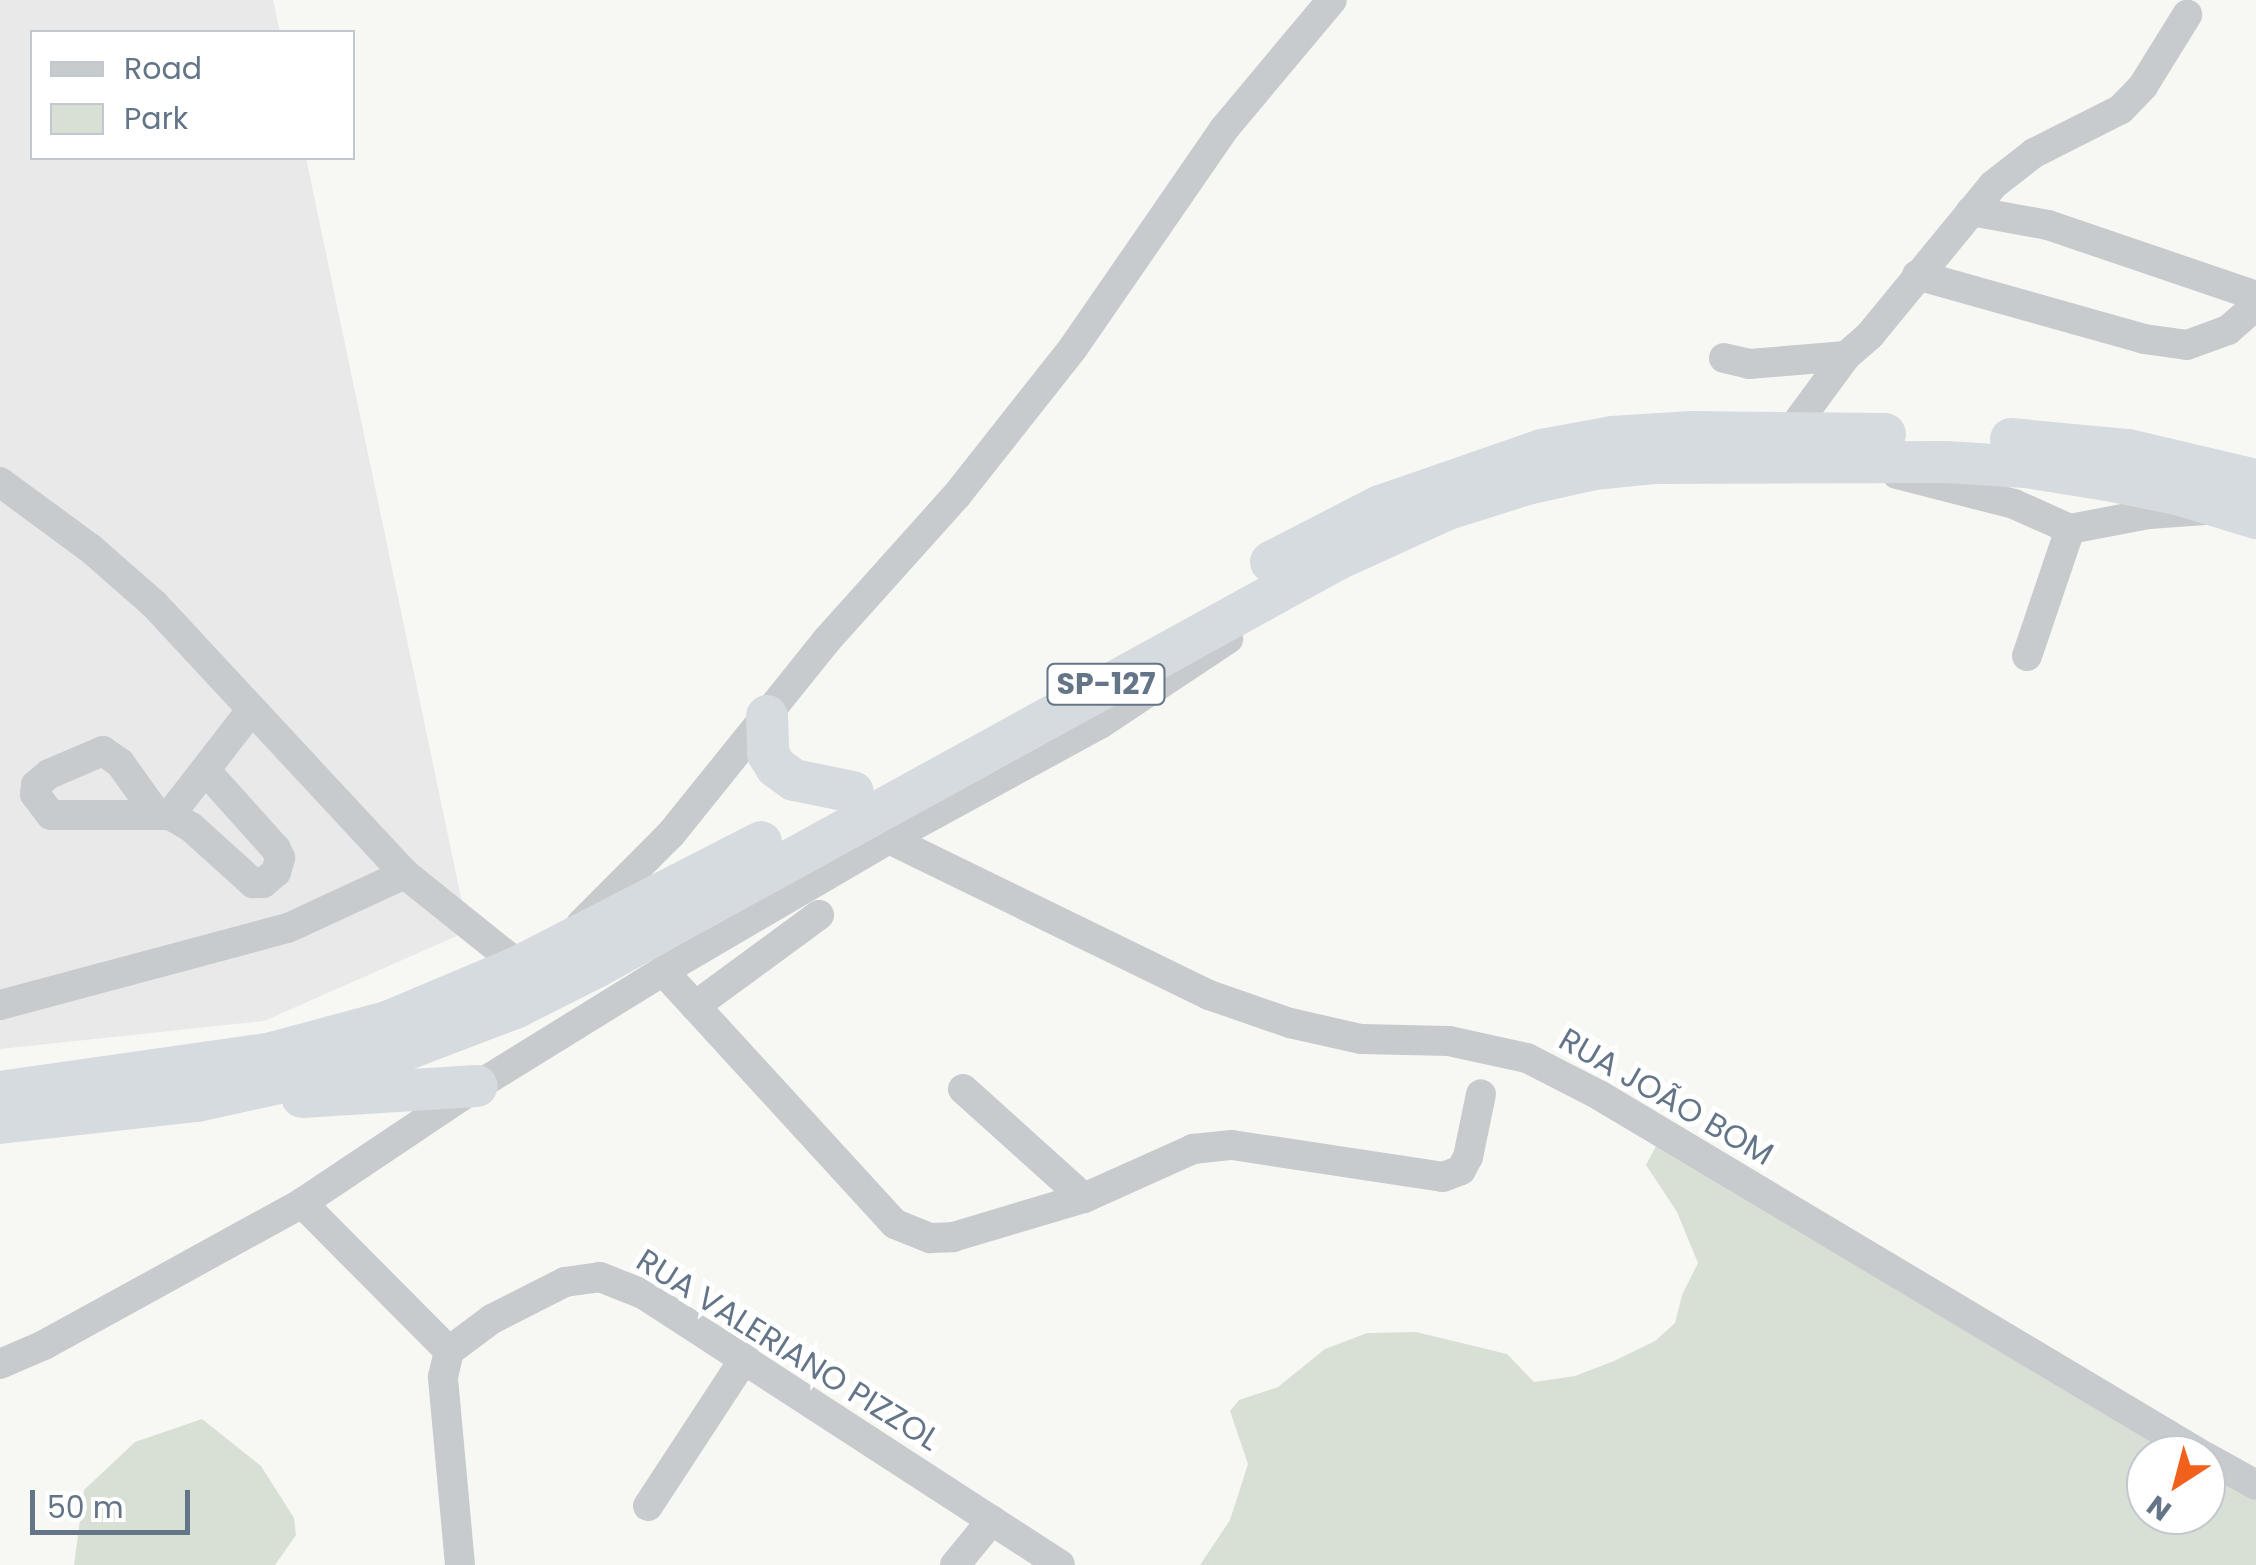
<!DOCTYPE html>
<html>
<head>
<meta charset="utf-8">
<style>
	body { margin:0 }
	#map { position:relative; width:2256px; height:1565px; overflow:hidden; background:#f7f8f4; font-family:Poppins,sans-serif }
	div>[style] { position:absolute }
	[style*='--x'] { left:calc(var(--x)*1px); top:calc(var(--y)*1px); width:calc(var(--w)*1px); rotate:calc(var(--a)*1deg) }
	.built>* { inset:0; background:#e8e9e8 }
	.green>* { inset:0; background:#d8e0d5 }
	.minor>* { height:30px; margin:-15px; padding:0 15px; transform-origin:15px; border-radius:15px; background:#c7cbce }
	.highway>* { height:42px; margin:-21px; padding:0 21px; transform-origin:21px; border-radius:21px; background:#d6dbe0 }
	span { translate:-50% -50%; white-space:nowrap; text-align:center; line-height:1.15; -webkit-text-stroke:10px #fff; paint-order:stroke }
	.shield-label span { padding:2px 8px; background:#fff; border:2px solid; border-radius:8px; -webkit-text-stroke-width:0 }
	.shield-label { font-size:30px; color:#647588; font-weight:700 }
	.street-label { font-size:32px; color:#647588 }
	.legend { position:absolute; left:30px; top:30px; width:325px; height:130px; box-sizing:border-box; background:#fff; border:2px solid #c1c8cf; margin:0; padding:12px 18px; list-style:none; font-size:30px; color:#647588 }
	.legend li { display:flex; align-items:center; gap:20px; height:50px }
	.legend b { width:50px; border:2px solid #c1c8cf }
	.north { position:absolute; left:2126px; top:1435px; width:100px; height:100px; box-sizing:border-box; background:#fff; border:2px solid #c1c8cf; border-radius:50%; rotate:216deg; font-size:28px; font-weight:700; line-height:40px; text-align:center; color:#647588 }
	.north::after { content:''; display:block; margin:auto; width:35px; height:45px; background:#f1611b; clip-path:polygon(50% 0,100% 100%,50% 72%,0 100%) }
	.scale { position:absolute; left:30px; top:1490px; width:160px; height:45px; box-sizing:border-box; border:5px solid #647588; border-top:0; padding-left:12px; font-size:30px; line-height:35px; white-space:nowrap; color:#647588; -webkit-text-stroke:8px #fff; paint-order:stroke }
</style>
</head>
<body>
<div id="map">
	<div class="built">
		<i style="clip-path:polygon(0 0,273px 0,280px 32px,32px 32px,32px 158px,306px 158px,468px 931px,264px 1021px,0 1049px)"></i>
	</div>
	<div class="green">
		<i style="clip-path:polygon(1656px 1146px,2176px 1455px,2146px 1455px,2146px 1515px,2206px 1515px,2206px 1472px,2256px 1500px,2256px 1565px,1200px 1565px,1230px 1520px,1248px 1464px,1230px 1411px,1239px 1400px,1278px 1387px,1325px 1349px,1367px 1333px,1416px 1332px,1507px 1354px,1534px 1382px,1575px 1376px,1614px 1361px,1655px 1341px,1675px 1323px,1682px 1295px,1698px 1263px,1677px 1212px,1646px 1165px)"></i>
		<i style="clip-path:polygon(202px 1419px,261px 1466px,294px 1518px,296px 1535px,275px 1565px,74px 1565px,84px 1490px,135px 1442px)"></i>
	</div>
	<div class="minor">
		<i style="--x:1971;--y:211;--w:78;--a:10.3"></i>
		<i style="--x:2048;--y:225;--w:220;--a:18.8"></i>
		<i style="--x:1917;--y:275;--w:236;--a:15.7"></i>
		<i style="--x:2144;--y:339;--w:43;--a:7.9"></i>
		<i style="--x:2187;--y:345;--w:44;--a:-20.1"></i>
		<i style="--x:2228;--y:330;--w:37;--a:-41"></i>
		<i style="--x:1724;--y:358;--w:26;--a:13"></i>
		<i style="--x:1749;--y:364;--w:97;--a:-4.7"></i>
		<i style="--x:1790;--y:432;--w:94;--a:-53.6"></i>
		<i style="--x:1846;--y:356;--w:32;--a:-41"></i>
		<i style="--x:1870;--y:335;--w:194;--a:-50.6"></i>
		<i style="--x:1993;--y:185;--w:52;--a:-38"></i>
		<i style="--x:2034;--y:153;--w:97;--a:-26.8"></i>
		<i style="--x:2121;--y:109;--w:32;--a:-46"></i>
		<i style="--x:2143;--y:86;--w:84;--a:-58.2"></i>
		<i style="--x:1897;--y:474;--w:121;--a:14.4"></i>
		<i style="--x:2014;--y:504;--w:61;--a:24.1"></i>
		<i style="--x:2070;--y:529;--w:80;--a:-10.8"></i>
		<i style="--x:2149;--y:514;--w:56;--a:-4.1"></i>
		<i style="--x:0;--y:482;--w:112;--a:36.3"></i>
		<i style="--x:90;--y:548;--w:85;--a:41.2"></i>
		<i style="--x:154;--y:604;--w:369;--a:47.1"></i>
		<i style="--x:405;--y:874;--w:147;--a:38.7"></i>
		<i style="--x:2027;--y:656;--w:134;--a:-71.3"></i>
		<i style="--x:155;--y:812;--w:60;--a:-125.5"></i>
		<i style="--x:120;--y:763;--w:21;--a:-145"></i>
		<i style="--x:103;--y:751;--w:59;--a:156.9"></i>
		<i style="--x:49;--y:774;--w:17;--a:140"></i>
		<i style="--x:36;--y:785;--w:9;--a:96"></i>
		<i style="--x:35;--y:794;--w:26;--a:53"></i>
		<i style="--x:51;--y:815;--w:119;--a:0"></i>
		<i style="--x:170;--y:815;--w:24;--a:30"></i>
		<i style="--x:191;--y:827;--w:84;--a:42.1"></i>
		<i style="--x:253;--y:883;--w:10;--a:0"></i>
		<i style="--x:263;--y:883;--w:17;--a:-40"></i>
		<i style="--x:276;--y:872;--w:15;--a:-74"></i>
		<i style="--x:280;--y:858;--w:10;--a:-114"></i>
		<i style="--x:276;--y:849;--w:106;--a:-131.9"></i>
		<i style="--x:170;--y:815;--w:130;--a:-52.2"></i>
		<i style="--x:889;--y:839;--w:356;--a:26"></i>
		<i style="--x:1209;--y:995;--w:86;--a:19.1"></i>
		<i style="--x:1290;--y:1023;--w:73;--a:12.7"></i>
		<i style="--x:1361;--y:1039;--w:88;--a:1.3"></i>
		<i style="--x:1449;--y:1041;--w:80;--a:12.3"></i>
		<i style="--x:1527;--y:1058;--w:81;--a:27.2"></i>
		<i style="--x:1599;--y:1095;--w:702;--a:30.84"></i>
		<i style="--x:581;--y:924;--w:127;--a:-45"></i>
		<i style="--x:671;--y:834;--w:248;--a:-51.2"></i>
		<i style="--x:826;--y:641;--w:196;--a:-48.1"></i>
		<i style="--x:957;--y:495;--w:187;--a:-51.7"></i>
		<i style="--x:1073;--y:348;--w:266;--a:-55.4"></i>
		<i style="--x:1224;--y:129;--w:168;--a:-50.1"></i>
		<i style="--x:663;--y:971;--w:343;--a:47.5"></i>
		<i style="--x:895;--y:1224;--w:38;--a:22"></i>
		<i style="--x:930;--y:1238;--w:23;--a:-2"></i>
		<i style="--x:953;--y:1237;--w:137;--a:-16.6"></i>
		<i style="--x:1084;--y:1198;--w:120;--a:-24.2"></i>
		<i style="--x:1193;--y:1149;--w:39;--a:-6"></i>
		<i style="--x:1232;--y:1145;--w:213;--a:8.6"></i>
		<i style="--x:1443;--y:1177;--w:19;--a:-21"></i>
		<i style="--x:1461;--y:1170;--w:15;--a:-62"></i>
		<i style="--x:1468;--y:1157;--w:64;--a:-78.3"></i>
		<i style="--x:0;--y:1005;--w:298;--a:-15"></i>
		<i style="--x:288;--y:928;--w:129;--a:-24.8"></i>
		<i style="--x:695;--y:1006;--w:154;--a:-36.3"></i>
		<i style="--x:963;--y:1089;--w:163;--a:42"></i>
		<i style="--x:302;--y:1203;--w:209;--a:45.2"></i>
		<i style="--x:0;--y:1364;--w:48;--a:-23.4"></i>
		<i style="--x:44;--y:1345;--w:294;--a:-28.8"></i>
		<i style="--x:302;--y:1203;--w:211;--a:-33.8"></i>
		<i style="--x:477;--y:1086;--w:219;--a:-31.7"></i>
		<i style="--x:663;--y:971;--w:262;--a:-30.3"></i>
		<i style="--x:889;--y:839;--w:240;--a:-28.6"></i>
		<i style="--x:1100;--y:724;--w:154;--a:-33.6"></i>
		<i style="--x:2206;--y:1457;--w:57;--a:29.2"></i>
		<i style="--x:648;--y:1506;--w:177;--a:-56.8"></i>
		<i style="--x:460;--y:1565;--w:189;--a:-95.2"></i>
		<i style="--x:443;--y:1377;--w:27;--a:-77"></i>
		<i style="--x:449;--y:1351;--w:54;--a:-36.7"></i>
		<i style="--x:492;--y:1319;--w:82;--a:-26.9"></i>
		<i style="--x:565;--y:1282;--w:35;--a:-8"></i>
		<i style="--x:600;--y:1277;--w:46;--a:21.6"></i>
		<i style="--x:643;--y:1294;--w:497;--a:33"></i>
		<i style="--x:955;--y:1565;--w:58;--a:-50.6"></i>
	</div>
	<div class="highway">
		<i style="--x:2011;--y:439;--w:118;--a:5.4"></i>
		<i style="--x:2128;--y:450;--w:131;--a:13.2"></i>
		<i style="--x:1271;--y:562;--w:123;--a:-27.2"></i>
		<i style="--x:1380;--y:506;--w:171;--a:-19.1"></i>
		<i style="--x:1542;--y:450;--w:71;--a:-10.5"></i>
		<i style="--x:1612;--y:437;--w:80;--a:-3.6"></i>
		<i style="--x:1692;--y:432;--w:193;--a:0.6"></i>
		<i style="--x:767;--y:716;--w:38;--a:88"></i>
		<i style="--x:768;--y:754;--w:15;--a:58"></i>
		<i style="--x:776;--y:767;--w:22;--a:36"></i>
		<i style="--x:794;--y:780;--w:60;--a:11.5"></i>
		<i style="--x:0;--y:1092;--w:271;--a:-8.1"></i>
		<i style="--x:268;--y:1054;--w:123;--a:-15.1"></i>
		<i style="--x:387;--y:1022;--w:144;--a:-22.8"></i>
		<i style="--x:520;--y:966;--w:271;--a:-27.2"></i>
		<i style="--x:302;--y:1097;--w:175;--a:-3.6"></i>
		<i style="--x:0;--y:1123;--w:198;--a:-6.4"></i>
		<i style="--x:197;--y:1101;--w:140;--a:-12.4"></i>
		<i style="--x:334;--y:1071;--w:79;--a:-16.8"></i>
		<i style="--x:410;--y:1048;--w:112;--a:-20.9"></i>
		<i style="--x:515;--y:1008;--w:91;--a:-26.8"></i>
		<i style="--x:596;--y:967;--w:845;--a:-28.81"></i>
		<i style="--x:1336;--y:560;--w:120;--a:-24.6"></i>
		<i style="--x:1445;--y:510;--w:86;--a:-17.6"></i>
		<i style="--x:1527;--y:484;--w:69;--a:-12.6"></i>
		<i style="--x:1594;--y:469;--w:59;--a:-5.8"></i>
		<i style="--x:1653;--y:463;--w:293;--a:-0.2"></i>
		<i style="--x:1946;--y:462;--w:80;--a:3.6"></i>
		<i style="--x:2026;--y:467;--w:82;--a:9.1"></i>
		<i style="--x:2107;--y:480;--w:71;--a:11.3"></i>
		<i style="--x:2177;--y:494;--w:83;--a:16.9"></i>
	</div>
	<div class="shield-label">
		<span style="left:1106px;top:684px">SP-127</span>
	</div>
	<div class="street-label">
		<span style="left:1666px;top:1097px;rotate:30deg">RUA JOÃO BOM</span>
		<span style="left:788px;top:1350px;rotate:32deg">RUA VALERIANO PIZZOL</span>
	</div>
	<ul class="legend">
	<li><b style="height:12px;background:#c7cbce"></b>Road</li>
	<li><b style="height:28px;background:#d8e0d5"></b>Park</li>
	</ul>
	<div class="north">N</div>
	<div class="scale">50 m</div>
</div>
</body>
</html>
